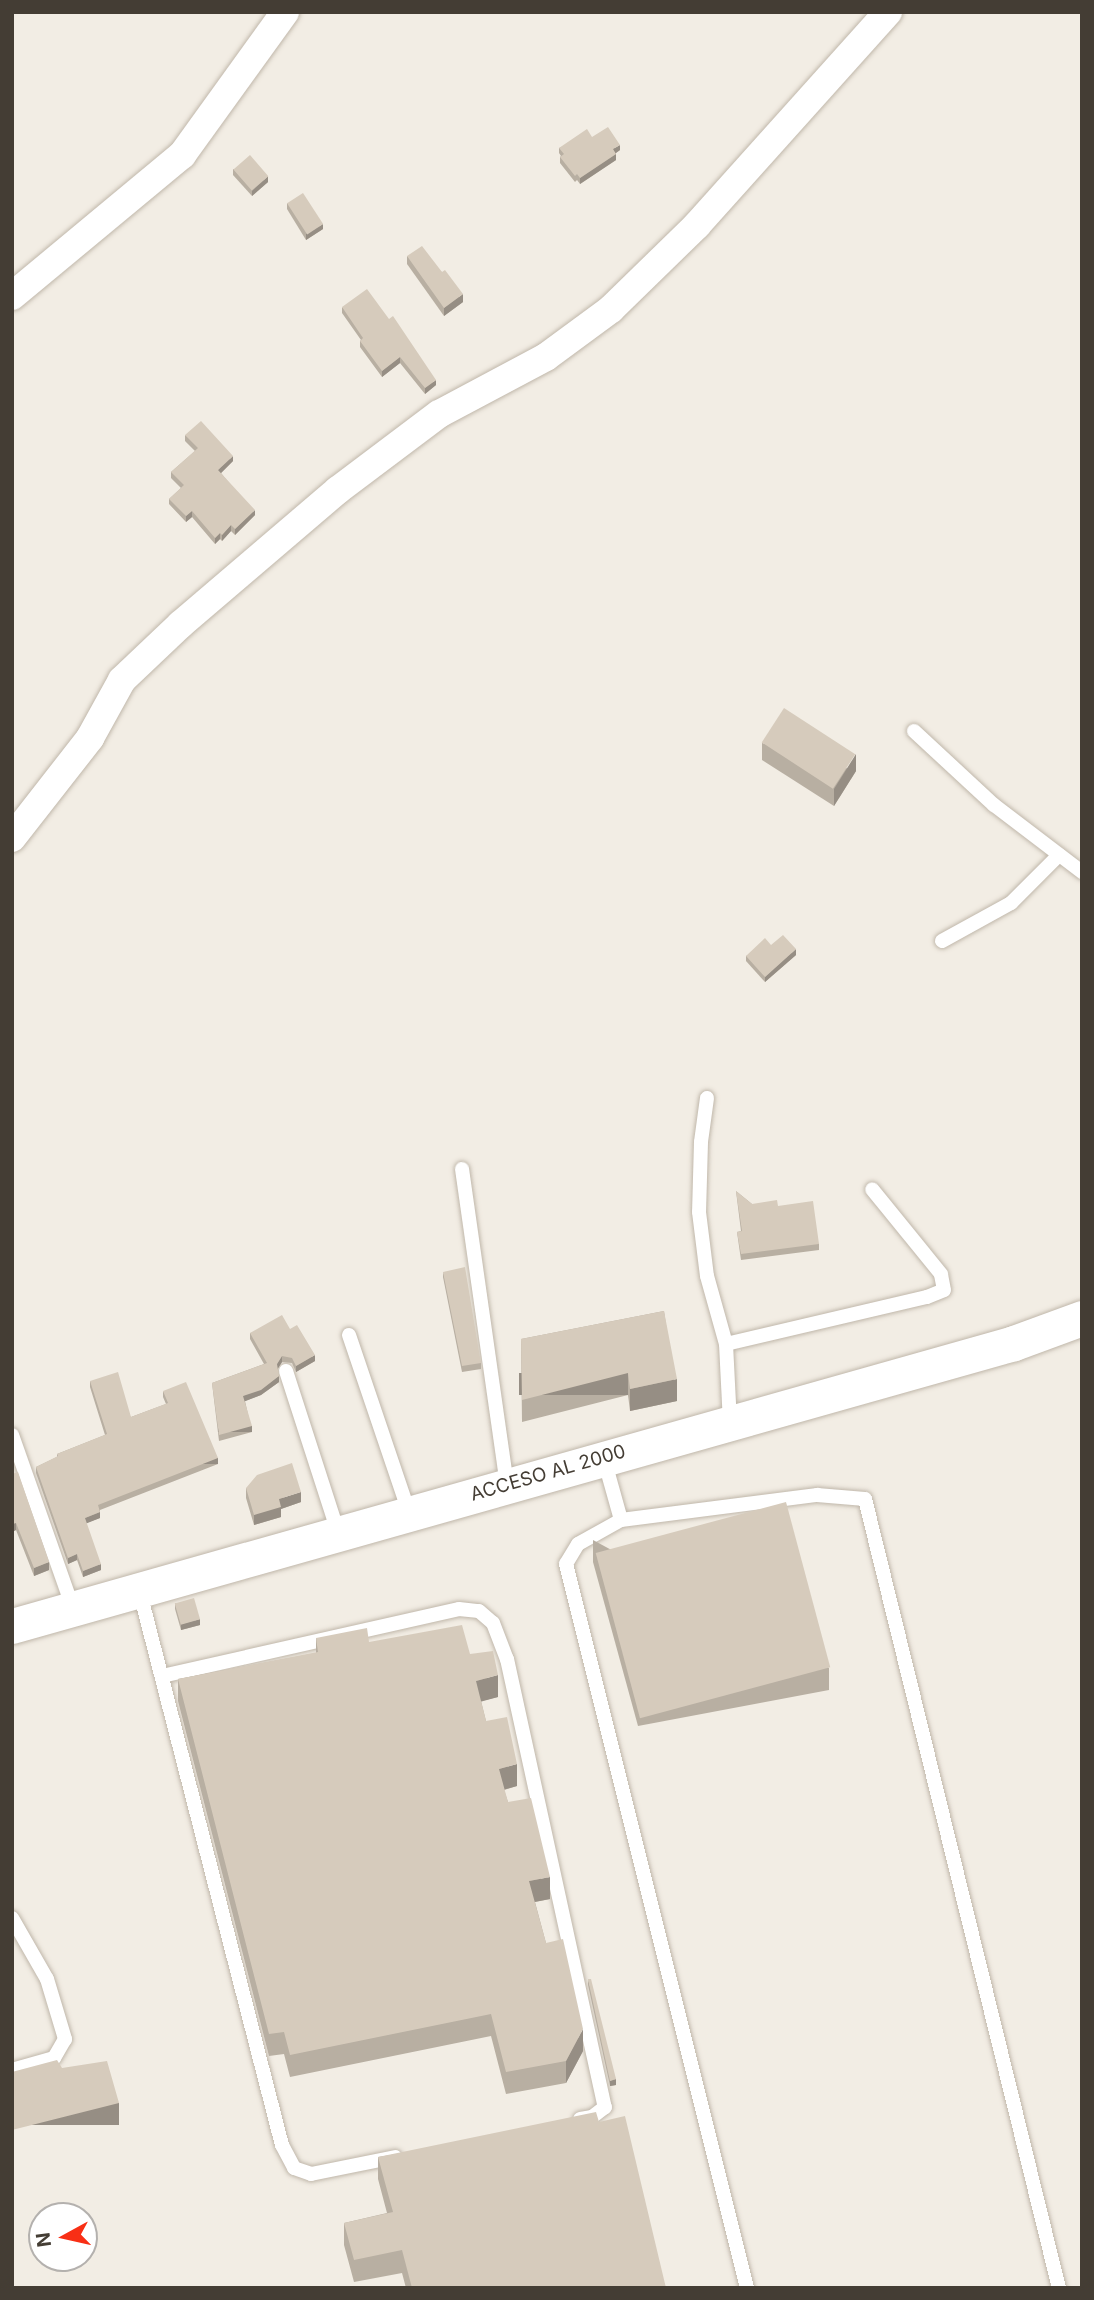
<!DOCTYPE html>
<html>
<head>
<meta charset="utf-8">
<style>
	body { margin:0 }
	#map { position:relative; width:1094px; height:2300px; overflow:hidden; background:#f2ede4; font-family:Inter,sans-serif }
	div>[style] { position:absolute }
	[style*='--x'] { left:calc(var(--x)*1px); top:calc(var(--y)*1px); width:calc(var(--w)*1px); rotate:calc(var(--a)*1deg) }
	.roads { filter:drop-shadow(0 0 2px #c0b7aa) drop-shadow(0 0 2px #c0b7aa) }
	.service>* { height:14px; margin:-7px; padding:0 7px; transform-origin:7px; border-radius:7px; background:#fff }
	.minor>* { height:28px; margin:-14px; padding:0 14px; transform-origin:14px; border-radius:14px; background:#fff }
	.tertiary>* { height:35px; margin:-17.5px; padding:0 17.5px; transform-origin:17.5px; border-radius:17.5px; background:#fff }
	.wall>* { inset:0; background:#b8afa2 }
	.shaded-wall>* { inset:0; background:#968e84; transform-origin:0 0 }
	.building>* { inset:0; background:#d6cbbc; transform-origin:0 0 }
	span { translate:-50% -50%; white-space:nowrap; text-align:center; line-height:1.15; -webkit-text-stroke:5px #fff; paint-order:stroke }
	.street-label { font-size:19px; color:#443d34 }
	.frame { position:absolute; inset:0; border:14px solid #443d34; pointer-events:none }
	.north { position:absolute; left:28px; top:2202px; width:70px; height:70px; box-sizing:border-box; background:#fff; border:2px solid #b4b1ae; border-radius:50%; rotate:262deg; font-size:19px; font-weight:700; line-height:28px; text-align:center; color:#443d34 }
	.north::after { content:''; display:block; margin:auto; width:24px; height:32px; background:#f82f15; clip-path:polygon(50% 0,100% 100%,50% 72%,0 100%) }
</style>
</head>
<body>
<div id="map">
	<div class="roads">
		<div class="service">
			<i style="--x:914;--y:731;--w:109;--a:42.8"></i>
			<i style="--x:994;--y:805;--w:111;--a:37.3"></i>
			<i style="--x:942;--y:941;--w:79;--a:-28.8"></i>
			<i style="--x:1011;--y:903;--w:68;--a:-45"></i>
			<i style="--x:707;--y:1098;--w:44;--a:97.8"></i>
			<i style="--x:701;--y:1142;--w:70;--a:91.6"></i>
			<i style="--x:699;--y:1212;--w:64;--a:82.9"></i>
			<i style="--x:707;--y:1276;--w:71;--a:74.4"></i>
			<i style="--x:726;--y:1344;--w:79;--a:87.1"></i>
			<i style="--x:462;--y:1169;--w:319;--a:81.9"></i>
			<i style="--x:349;--y:1335;--w:187;--a:71.3"></i>
			<i style="--x:726;--y:1344;--w:206;--a:-13.2"></i>
			<i style="--x:927;--y:1297;--w:18;--a:-22"></i>
			<i style="--x:944;--y:1290;--w:16;--a:-101"></i>
			<i style="--x:941;--y:1274;--w:109;--a:-129.1"></i>
			<i style="--x:286;--y:1371;--w:169;--a:72.1"></i>
			<i style="--x:12;--y:1435;--w:183;--a:70.6"></i>
			<i style="--x:604;--y:1459;--w:63;--a:74.4"></i>
			<i style="--x:621;--y:1520;--w:49;--a:150.8"></i>
			<i style="--x:578;--y:1544;--w:23;--a:121"></i>
			<i style="--x:566;--y:1564;--w:746;--a:75.96"></i>
			<i style="--x:621;--y:1520;--w:198;--a:-7.3"></i>
			<i style="--x:817;--y:1495;--w:48;--a:4.8"></i>
			<i style="--x:865;--y:1499;--w:813;--a:76.19"></i>
			<i style="--x:139;--y:1589;--w:574;--a:75.58"></i>
			<i style="--x:282;--y:2145;--w:26;--a:62"></i>
			<i style="--x:294;--y:2168;--w:18;--a:19"></i>
			<i style="--x:311;--y:2174;--w:86;--a:-11.4"></i>
			<i style="--x:162;--y:1676;--w:304;--a:-12.7"></i>
			<i style="--x:459;--y:1609;--w:20;--a:6"></i>
			<i style="--x:479;--y:1611;--w:18;--a:41"></i>
			<i style="--x:493;--y:1623;--w:39;--a:69"></i>
			<i style="--x:507;--y:1659;--w:459;--a:77.7"></i>
			<i style="--x:605;--y:2107;--w:16;--a:142"></i>
			<i style="--x:592;--y:2117;--w:12;--a:171"></i>
			<i style="--x:12;--y:1918;--w:70;--a:60.2"></i>
			<i style="--x:47;--y:1979;--w:63;--a:73.3"></i>
			<i style="--x:65;--y:2039;--w:22;--a:120"></i>
			<i style="--x:54;--y:2058;--w:44;--a:164.1"></i>
		</div>
		<div class="minor">
			<i style="--x:12;--y:296;--w:221;--a:-39.7"></i>
			<i style="--x:182;--y:155;--w:176;--a:-54.2"></i>
			<i style="--x:12;--y:838;--w:127;--a:-52"></i>
			<i style="--x:90;--y:738;--w:66;--a:-61.1"></i>
			<i style="--x:122;--y:680;--w:81;--a:-43.5"></i>
			<i style="--x:181;--y:624;--w:206;--a:-40.5"></i>
			<i style="--x:338;--y:490;--w:126;--a:-37"></i>
			<i style="--x:439;--y:414;--w:121;--a:-28"></i>
			<i style="--x:546;--y:357;--w:81;--a:-36.4"></i>
			<i style="--x:611;--y:309;--w:120;--a:-44.3"></i>
			<i style="--x:697;--y:225;--w:286;--a:-48.1"></i>
		</div>
		<div class="tertiary">
			<i style="--x:12;--y:1626;--w:1041;--a:-15.77"></i>
			<i style="--x:1014;--y:1343;--w:72;--a:-20.2"></i>
		</div>
	</div>
	<div class="wall">
		<i style="clip-path:polygon(592px 137px,620px 150px,616px 153px,616px 160px,580px 184px,577px 180px,575px 182px,560px 163px,560px 157px,561px 156px,559px 153px,559px 148px)"></i>
		<i style="clip-path:polygon(233px 169px,268px 182px,252px 196px,233px 175px)"></i>
		<i style="clip-path:polygon(287px 203px,323px 229px,306px 240px,287px 209px)"></i>
		<i style="clip-path:polygon(407px 256px,442px 272px,463px 302px,444px 316px,407px 264px)"></i>
		<i style="clip-path:polygon(342px 307px,436px 385px,425px 394px,400px 363px,382px 377px,360px 347px,360px 341px,361px 340px,342px 313px)"></i>
		<i style="clip-path:polygon(185px 435px,233px 461px,221px 473px,255px 515px,235px 535px,231px 531px,222px 541px,220px 539px,215px 544px,192px 517px,186px 522px,169px 504px,169px 499px,181px 488px,171px 478px,171px 472px,195px 451px,185px 441px)"></i>
		<i style="clip-path:polygon(762px 743px,856px 771px,834px 806px,762px 760px)"></i>
		<i style="clip-path:polygon(771px 945px,796px 955px,765px 982px,746px 961px,746px 956px)"></i>
		<i style="clip-path:polygon(736px 1191px,752px 1204px,778px 1206px,819px 1244px,819px 1250px,741px 1260px,737px 1232px,741px 1231px)"></i>
		<i style="clip-path:polygon(443px 1272px,481px 1363px,481px 1369px,462px 1372px,443px 1277px)"></i>
		<i style="clip-path:polygon(664px 1311px,677px 1401px,630px 1411px,628px 1395px,522px 1422px,521px 1339px)"></i>
		<i style="clip-path:polygon(290px 1329px,315px 1361px,296px 1372px,292px 1363px,282px 1362px,278px 1368px,279px 1382px,261px 1395px,245px 1401px,252px 1432px,219px 1441px,212px 1383px,264px 1364px,250px 1339px,250px 1333px)"></i>
		<i style="clip-path:polygon(90px 1381px,131px 1417px,166px 1404px,163px 1397px,163px 1391px,218px 1464px,100px 1510px,100px 1518px,86px 1523px,101px 1570px,83px 1577px,77px 1560px,68px 1564px,36px 1473px,36px 1467px,57px 1457px,57px 1454px,105px 1435px,90px 1387px)"></i>
		<i style="clip-path:polygon(12px 1474px,49px 1570px,34px 1576px,16px 1530px,12px 1532px)"></i>
		<i style="clip-path:polygon(246px 1488px,301px 1502px,281px 1509px,281px 1517px,254px 1525px,246px 1498px)"></i>
		<i style="clip-path:polygon(593px 1540px,829px 1668px,829px 1690px,638px 1726px,593px 1562px)"></i>
		<i style="clip-path:polygon(175px 1603px,200px 1625px,181px 1630px,175px 1609px)"></i>
		<i style="clip-path:polygon(316px 1638px,369px 1642px,470px 1654px,498px 1697px,481px 1701px,486px 1721px,517px 1786px,504px 1790px,508px 1802px,550px 1899px,535px 1902px,546px 1943px,583px 2051px,566px 2083px,506px 2094px,491px 2036px,290px 2077px,284px 2054px,269px 2056px,178px 1701px,178px 1679px,316px 1653px)"></i>
		<i style="clip-path:polygon(588px 1979px,616px 2085px,610px 2086px,588px 1985px)"></i>
		<i style="clip-path:polygon(599px 2122px,666px 2288px,406px 2288px,402px 2273px,354px 2282px,344px 2245px,344px 2223px,387px 2213px,378px 2179px,378px 2157px)"></i>
	</div>
	<div class="shaded-wall">
		<i style="clip-path:polygon(620px 145px,620px 150px,613px 155px,613px 149px)"></i>
		<i style="clip-path:polygon(616px 154px,616px 160px,580px 184px,580px 178px)"></i>
		<i style="clip-path:polygon(268px 176px,268px 182px,252px 196px,252px 191px)"></i>
		<i style="clip-path:polygon(323px 224px,323px 229px,306px 240px,306px 234px)"></i>
		<i style="clip-path:polygon(463px 294px,463px 302px,444px 316px,444px 308px)"></i>
		<i style="clip-path:polygon(400px 357px,400px 363px,382px 377px,382px 371px)"></i>
		<i style="clip-path:polygon(436px 380px,436px 385px,425px 394px,425px 388px)"></i>
		<i style="clip-path:polygon(233px 456px,233px 461px,218px 476px,218px 470px)"></i>
		<i style="clip-path:polygon(255px 510px,255px 515px,235px 535px,235px 529px)"></i>
		<i style="clip-path:polygon(192px 511px,192px 517px,186px 522px,186px 516px)"></i>
		<i style="clip-path:polygon(231px 525px,231px 531px,222px 541px,222px 535px)"></i>
		<i style="clip-path:polygon(220px 533px,220px 539px,215px 544px,215px 538px)"></i>
		<i style="clip-path:polygon(856px 754px,856px 771px,834px 806px,834px 789px)"></i>
		<i style="clip-path:polygon(796px 949px,796px 955px,765px 982px,765px 977px)"></i>
		<i style="clip-path:polygon(315px 1355px,315px 1361px,296px 1372px,296px 1366px)"></i>
		<i style="clip-path:polygon(282px 1356px,282px 1362px,277px 1370px,277px 1364px)"></i>
		<i style="left:628px;top:1373px;width:22px;height:109px;rotate:90deg"></i>
		<i style="clip-path:polygon(279px 1376px,279px 1382px,261px 1395px,243px 1402px,243px 1396px)"></i>
		<i style="clip-path:polygon(677px 1379px,677px 1401px,630px 1411px,630px 1389px)"></i>
		<i style="left:252px;top:1426px;width:6px;height:34px;rotate:90deg"></i>
		<i style="left:218px;top:1458px;width:6px;height:129px;rotate:90deg"></i>
		<i style="clip-path:polygon(301px 1492px,301px 1502px,281px 1509px,281px 1517px,254px 1525px,254px 1515px,279px 1499px)"></i>
		<i style="clip-path:polygon(100px 1512px,100px 1518px,85px 1524px,85px 1518px)"></i>
		<i style="clip-path:polygon(16px 1523px,16px 1530px,12px 1532px,12px 1524px)"></i>
		<i style="clip-path:polygon(77px 1554px,77px 1560px,68px 1564px,68px 1558px)"></i>
		<i style="clip-path:polygon(49px 1562px,49px 1570px,34px 1576px,34px 1568px)"></i>
		<i style="clip-path:polygon(101px 1564px,101px 1570px,83px 1577px,83px 1571px)"></i>
		<i style="clip-path:polygon(200px 1619px,200px 1625px,181px 1630px,181px 1624px)"></i>
		<i style="clip-path:polygon(498px 1675px,498px 1697px,476px 1703px,476px 1681px)"></i>
		<i style="clip-path:polygon(517px 1764px,517px 1786px,499px 1791px,499px 1769px)"></i>
		<i style="clip-path:polygon(550px 1877px,550px 1899px,529px 1903px,529px 1881px)"></i>
		<i style="clip-path:polygon(583px 2029px,583px 2051px,566px 2083px,566px 2061px)"></i>
		<i style="clip-path:polygon(616px 2079px,616px 2085px,610px 2086px,610px 2081px)"></i>
		<i style="left:119px;top:2103px;width:22px;height:110px;rotate:90deg"></i>
	</div>
	<div class="building">
		<i style="clip-path:polygon(608px 127px,620px 145px,613px 149px,616px 154px,580px 178px,577px 174px,575px 176px,560px 157px,564px 154px,559px 148px,587px 129px,592px 137px)"></i>
		<i style="left:250px;top:155px;width:28px;height:22px;rotate:49deg"></i>
		<i style="left:303px;top:193px;width:37px;height:19px;rotate:57deg"></i>
		<i style="clip-path:polygon(422px 246px,442px 272px,445px 270px,463px 294px,444px 308px,407px 256px)"></i>
		<i style="clip-path:polygon(367px 289px,389px 319px,393px 316px,436px 380px,425px 388px,400px 357px,382px 371px,360px 341px,363px 338px,342px 307px)"></i>
		<i style="clip-path:polygon(201px 421px,233px 456px,218px 470px,255px 510px,235px 529px,231px 525px,222px 535px,220px 533px,215px 538px,192px 511px,186px 516px,169px 499px,184px 485px,171px 472px,198px 448px,185px 435px)"></i>
		<i style="left:784px;top:708px;width:85px;height:41px;rotate:33deg"></i>
		<i style="clip-path:polygon(783px 935px,796px 949px,765px 977px,746px 956px,765px 938px,771px 945px)"></i>
		<i style="clip-path:polygon(736px 1191px,752px 1204px,777px 1200px,778px 1206px,813px 1201px,819px 1244px,741px 1254px,737px 1232px,742px 1231px)"></i>
		<i style="clip-path:polygon(465px 1267px,481px 1363px,462px 1366px,443px 1272px)"></i>
		<i style="clip-path:polygon(664px 1311px,677px 1379px,630px 1389px,628px 1373px,522px 1400px,521px 1339px)"></i>
		<i style="clip-path:polygon(282px 1315px,290px 1329px,297px 1325px,315px 1355px,296px 1366px,292px 1358px,282px 1356px,277px 1364px,279px 1376px,261px 1390px,243px 1396px,252px 1426px,219px 1435px,212px 1383px,267px 1363px,250px 1333px)"></i>
		<i style="clip-path:polygon(118px 1372px,131px 1417px,168px 1403px,163px 1391px,186px 1382px,218px 1458px,98px 1505px,100px 1512px,85px 1518px,101px 1564px,83px 1571px,77px 1554px,68px 1558px,36px 1467px,58px 1456px,57px 1454px,107px 1434px,90px 1381px)"></i>
		<i style="clip-path:polygon(292px 1463px,301px 1492px,279px 1499px,281px 1507px,254px 1515px,246px 1488px,257px 1475px)"></i>
		<i style="clip-path:polygon(18px 1472px,49px 1562px,34px 1568px,16px 1523px,12px 1524px,12px 1474px)"></i>
		<i style="left:786px;top:1502px;width:171px;height:197px;rotate:75deg"></i>
		<i style="left:194px;top:1598px;width:22px;height:20px;rotate:74deg"></i>
		<i style="clip-path:polygon(462px 1625px,470px 1654px,493px 1651px,498px 1675px,476px 1681px,486px 1721px,507px 1717px,517px 1764px,499px 1769px,508px 1802px,531px 1798px,550px 1877px,529px 1881px,546px 1943px,563px 1939px,583px 2029px,566px 2061px,506px 2072px,491px 2014px,290px 2055px,284px 2032px,269px 2034px,178px 1679px,318px 1652px,316px 1638px,367px 1628px,369px 1642px)"></i>
		<i style="clip-path:polygon(588px 1979px,591px 1979px,616px 2079px,610px 2081px)"></i>
		<i style="clip-path:polygon(57px 2060px,62px 2068px,107px 2061px,119px 2103px,12px 2130px,12px 2072px)"></i>
		<i style="clip-path:polygon(596px 2112px,599px 2122px,625px 2116px,666px 2288px,412px 2288px,402px 2250px,354px 2260px,344px 2223px,393px 2212px,378px 2157px)"></i>
	</div>
	<div class="street-label">
		<span style="left:548px;top:1473px;rotate:-16deg">ACCESO AL 2000</span>
	</div>
	<div class="frame"></div>
	<div class="north">N</div>
</div>
</body>
</html>
